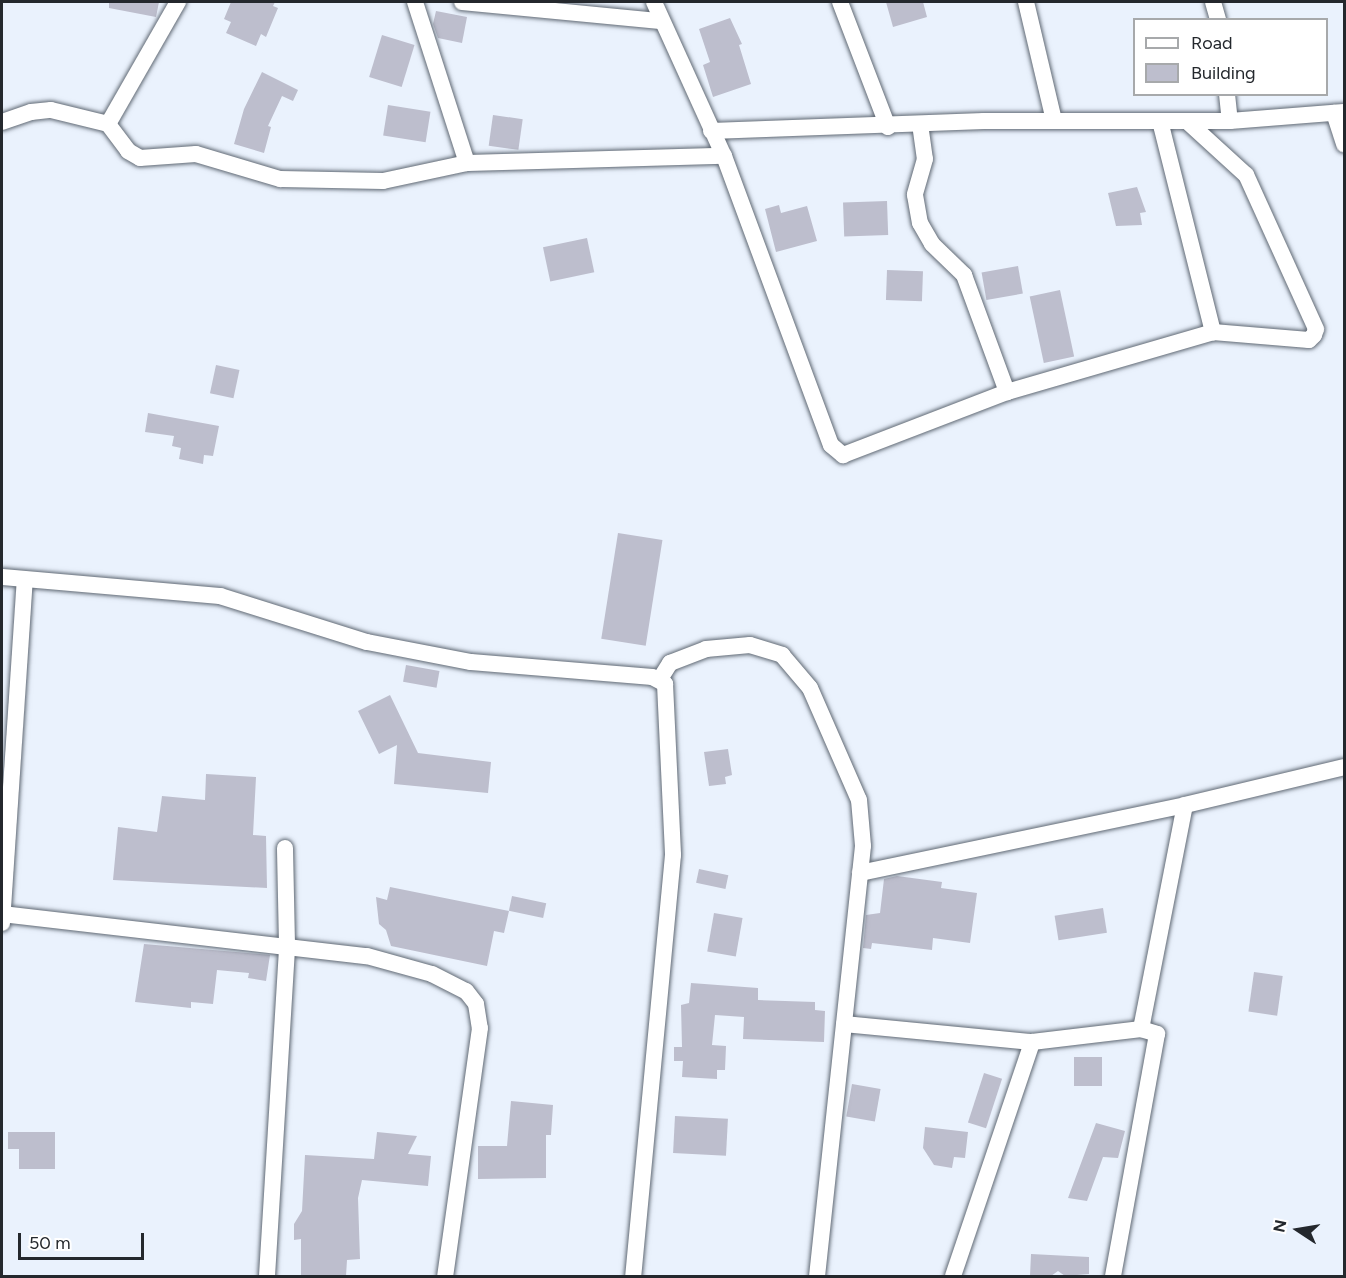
<!DOCTYPE html>
<html>
<head>
<meta charset="utf-8">
<style>
	body { margin:0 }
	#map { position:relative; width:1346px; height:1278px; overflow:hidden; background:#eaf2fd; font-family:Figtree,sans-serif }
	div>[style] { position:absolute }
	[style*='--x'] { left:calc(var(--x)*1px); top:calc(var(--y)*1px); width:calc(var(--w)*1px); rotate:calc(var(--a)*1deg) }
	.building>* { inset:0; background:#bdbecd; transform-origin:0 0 }
	.roads { filter:drop-shadow(0 0 2px #606974) drop-shadow(0 0 2px #606974) }
	.minor>* { height:16px; margin:-8px; padding:0 8px; transform-origin:8px; border-radius:8px; background:#fff }
	span { translate:-50% -50%; white-space:nowrap; text-align:center; line-height:1.15; -webkit-text-stroke:5px #fff; paint-order:stroke }
	.frame { position:absolute; inset:0; border:3px solid #24282d; pointer-events:none }
	.legend { position:absolute; left:1133px; top:18px; width:195px; height:78px; box-sizing:border-box; background:#fff; border:2px solid #a7a9ab; margin:0; padding:8px 10px; list-style:none; font-size:18px; color:#24282d }
	.legend li { display:flex; align-items:center; gap:12px; height:30px }
	.legend b { width:30px; border:2px solid #a7a9ab }
	.north { position:absolute; left:1268px; top:1200px; width:60px; height:60px; -webkit-text-stroke:4px #fff; paint-order:stroke; rotate:282deg; font-size:16px; font-weight:700; line-height:24px; text-align:center; color:#24282d }
	.north::after { content:''; display:block; margin:auto; width:21px; height:27px; background:#24282d; clip-path:polygon(50% 0,100% 100%,50% 72%,0 100%) }
	.scale { position:absolute; left:18px; top:1233px; width:126px; height:27px; box-sizing:border-box; border:3px solid #24282d; border-top:0; padding-left:8px; font-size:18px; line-height:21px; white-space:nowrap; color:#24282d; -webkit-text-stroke:4px #fff; paint-order:stroke }
</style>
</head>
<body>
<div id="map">
	<div class="building">
		<i style="clip-path:polygon(109px 2px,159px 2px,156px 17px,109px 8px)"></i>
		<i style="clip-path:polygon(231px 2px,275px 2px,273px 6px,278px 8px,266px 37px,261px 34px,256px 46px,226px 33px,231px 22px,224px 19px)"></i>
		<i style="clip-path:polygon(886px 2px,923px 2px,927px 17px,893px 27px)"></i>
		<i style="clip-path:polygon(436px 11px,467px 17px,462px 43px,438px 38px,433px 24px)"></i>
		<i style="clip-path:polygon(730px 18px,742px 44px,739px 45px,751px 84px,713px 97px,703px 65px,710px 62px,699px 29px)"></i>
		<i style="left:382px;top:35px;width:34px;height:44px;rotate:17deg"></i>
		<i style="clip-path:polygon(262px 72px,298px 90px,293px 101px,282px 96px,268px 126px,271px 127px,264px 153px,234px 144px,244px 109px)"></i>
		<i style="left:388px;top:105px;width:43px;height:31px;rotate:9deg"></i>
		<i style="left:493px;top:115px;width:30px;height:31px;rotate:8deg"></i>
		<i style="clip-path:polygon(1137px 187px,1146px 212px,1140px 213px,1142px 225px,1116px 226px,1108px 193px)"></i>
		<i style="left:887px;top:201px;width:34px;height:44px;rotate:88deg"></i>
		<i style="clip-path:polygon(779px 205px,781px 213px,807px 206px,817px 241px,776px 252px,765px 209px)"></i>
		<i style="left:587px;top:238px;width:35px;height:45px;rotate:78deg"></i>
		<i style="left:1018px;top:266px;width:28px;height:37px;rotate:80deg"></i>
		<i style="left:887px;top:270px;width:36px;height:30px;rotate:2deg"></i>
		<i style="left:1060px;top:290px;width:68px;height:31px;rotate:78deg"></i>
		<i style="left:216px;top:365px;width:24px;height:29px;rotate:12deg"></i>
		<i style="clip-path:polygon(148px 413px,219px 426px,213px 456px,204px 455px,203px 464px,179px 459px,181px 448px,172px 446px,174px 436px,145px 432px)"></i>
		<i style="left:618px;top:533px;width:45px;height:107px;rotate:9deg"></i>
		<i style="left:406px;top:665px;width:34px;height:17px;rotate:10deg"></i>
		<i style="clip-path:polygon(390px 695px,418px 753px,491px 762px,488px 793px,394px 784px,397px 745px,379px 754px,358px 711px)"></i>
		<i style="clip-path:polygon(728px 749px,732px 775px,725px 777px,726px 784px,709px 786px,704px 752px)"></i>
		<i style="clip-path:polygon(206px 774px,256px 777px,253px 835px,266px 836px,267px 888px,113px 880px,118px 827px,157px 832px,162px 796px,205px 800px)"></i>
		<i style="left:699px;top:869px;width:30px;height:14px;rotate:12deg"></i>
		<i style="clip-path:polygon(897px 876px,942px 882px,941px 888px,977px 893px,970px 943px,933px 938px,932px 950px,872px 943px,871px 949px,863px 948px,866px 915px,880px 913px,884px 879px)"></i>
		<i style="clip-path:polygon(390px 887px,509px 911px,504px 933px,494px 931px,487px 966px,391px 946px,386px 930px,379px 924px,376px 897px,387px 900px)"></i>
		<i style="left:512px;top:896px;width:35px;height:15px;rotate:12deg"></i>
		<i style="left:1103px;top:908px;width:25px;height:49px;rotate:81deg"></i>
		<i style="left:714px;top:913px;width:29px;height:39px;rotate:10deg"></i>
		<i style="clip-path:polygon(144px 944px,270px 955px,266px 981px,248px 978px,249px 973px,217px 970px,213px 1004px,191px 1002px,191px 1008px,135px 1002px)"></i>
		<i style="left:1254px;top:972px;width:29px;height:40px;rotate:8deg"></i>
		<i style="clip-path:polygon(691px 983px,758px 988px,758px 1000px,815px 1002px,815px 1010px,825px 1011px,824px 1042px,743px 1039px,744px 1017px,715px 1015px,712px 1045px,726px 1046px,725px 1070px,717px 1070px,717px 1079px,682px 1077px,683px 1061px,674px 1061px,674px 1047px,682px 1047px,681px 1005px,689px 1003px)"></i>
		<i style="left:1102px;top:1057px;width:29px;height:28px;rotate:90deg"></i>
		<i style="left:984px;top:1073px;width:19px;height:52px;rotate:18deg"></i>
		<i style="left:852px;top:1084px;width:29px;height:33px;rotate:10deg"></i>
		<i style="clip-path:polygon(511px 1101px,553px 1105px,551px 1135px,546px 1135px,546px 1178px,478px 1179px,478px 1146px,507px 1146px)"></i>
		<i style="left:675px;top:1116px;width:53px;height:37px;rotate:3deg"></i>
		<i style="clip-path:polygon(1096px 1123px,1125px 1131px,1118px 1158px,1103px 1157px,1087px 1201px,1068px 1198px)"></i>
		<i style="clip-path:polygon(925px 1127px,968px 1132px,965px 1158px,954px 1157px,952px 1168px,934px 1165px,923px 1148px)"></i>
		<i style="clip-path:polygon(8px 1132px,55px 1132px,55px 1169px,19px 1169px,19px 1149px,8px 1149px)"></i>
		<i style="clip-path:polygon(377px 1132px,417px 1136px,408px 1154px,431px 1156px,428px 1186px,362px 1180px,358px 1198px,360px 1259px,347px 1260px,346px 1276px,301px 1276px,301px 1239px,294px 1240px,294px 1224px,302px 1211px,305px 1155px,374px 1159px)"></i>
		<i style="clip-path:polygon(1031px 1254px,1089px 1257px,1089px 1274px,1065px 1276px,1058px 1271px,1051px 1276px,1030px 1276px)"></i>
	</div>
	<div class="roads">
		<div class="minor">
			<i style="--x:415;--y:2;--w:169;--a:72.1"></i>
			<i style="--x:462;--y:2;--w:199;--a:5.5"></i>
			<i style="--x:654;--y:2;--w:169;--a:65.6"></i>
			<i style="--x:724;--y:156;--w:308;--a:69.7"></i>
			<i style="--x:831;--y:445;--w:16;--a:40"></i>
			<i style="--x:843;--y:455;--w:176;--a:-21"></i>
			<i style="--x:1007;--y:392;--w:215;--a:-16.2"></i>
			<i style="--x:1213;--y:332;--w:96;--a:4.8"></i>
			<i style="--x:1309;--y:340;--w:7;--a:-45"></i>
			<i style="--x:1314;--y:335;--w:6;--a:-72"></i>
			<i style="--x:1316;--y:329;--w:169;--a:-114.4"></i>
			<i style="--x:1246;--y:175;--w:79;--a:-137.6"></i>
			<i style="--x:840;--y:2;--w:134;--a:69"></i>
			<i style="--x:1026;--y:2;--w:121;--a:76.7"></i>
			<i style="--x:1213;--y:2;--w:19;--a:74"></i>
			<i style="--x:1227;--y:94;--w:27;--a:84"></i>
			<i style="--x:1334;--y:113;--w:33;--a:72"></i>
			<i style="--x:1160;--y:121;--w:218;--a:75.9"></i>
			<i style="--x:2;--y:122;--w:31;--a:-19"></i>
			<i style="--x:31;--y:112;--w:20;--a:-6"></i>
			<i style="--x:51;--y:110;--w:59;--a:13.8"></i>
			<i style="--x:108;--y:124;--w:34;--a:53"></i>
			<i style="--x:128;--y:151;--w:14;--a:30"></i>
			<i style="--x:140;--y:158;--w:56;--a:-4.1"></i>
			<i style="--x:196;--y:154;--w:88;--a:16.6"></i>
			<i style="--x:280;--y:179;--w:103;--a:1.1"></i>
			<i style="--x:383;--y:181;--w:86;--a:-12.1"></i>
			<i style="--x:467;--y:163;--w:257;--a:-1.6"></i>
			<i style="--x:108;--y:124;--w:141;--a:-60.2"></i>
			<i style="--x:920;--y:124;--w:35;--a:82"></i>
			<i style="--x:925;--y:159;--w:37;--a:106"></i>
			<i style="--x:915;--y:195;--w:28;--a:80"></i>
			<i style="--x:920;--y:223;--w:24;--a:60"></i>
			<i style="--x:932;--y:244;--w:45;--a:44.1"></i>
			<i style="--x:964;--y:275;--w:125;--a:69.8"></i>
			<i style="--x:711;--y:131;--w:273;--a:-2.1"></i>
			<i style="--x:984;--y:121;--w:246;--a:0"></i>
			<i style="--x:1230;--y:121;--w:114;--a:-4.5"></i>
			<i style="--x:2;--y:577;--w:219;--a:5"></i>
			<i style="--x:220;--y:596;--w:154;--a:17.4"></i>
			<i style="--x:367;--y:642;--w:106;--a:10.9"></i>
			<i style="--x:471;--y:662;--w:182;--a:4.7"></i>
			<i style="--x:652;--y:677;--w:15;--a:28"></i>
			<i style="--x:665;--y:684;--w:171;--a:87.3"></i>
			<i style="--x:673;--y:855;--w:423;--a:95.4"></i>
			<i style="--x:660;--y:679;--w:19;--a:-58"></i>
			<i style="--x:670;--y:663;--w:39;--a:-21"></i>
			<i style="--x:706;--y:649;--w:44;--a:-5.2"></i>
			<i style="--x:750;--y:645;--w:34;--a:17"></i>
			<i style="--x:782;--y:655;--w:43;--a:49.7"></i>
			<i style="--x:810;--y:688;--w:122;--a:66.4"></i>
			<i style="--x:859;--y:800;--w:46;--a:85"></i>
			<i style="--x:863;--y:846;--w:432;--a:96.1"></i>
			<i style="--x:860;--y:873;--w:332;--a:-11.8"></i>
			<i style="--x:1185;--y:805;--w:163;--a:-13.4"></i>
			<i style="--x:2;--y:914;--w:367;--a:6.6"></i>
			<i style="--x:367;--y:956;--w:67;--a:15.5"></i>
			<i style="--x:432;--y:974;--w:38;--a:27"></i>
			<i style="--x:466;--y:991;--w:16;--a:52"></i>
			<i style="--x:476;--y:1004;--w:24;--a:81"></i>
			<i style="--x:480;--y:1028;--w:250;--a:98"></i>
			<i style="--x:2;--y:923;--w:344;--a:-86.2"></i>
			<i style="--x:844;--y:1024;--w:189;--a:5.5"></i>
			<i style="--x:1032;--y:1042;--w:110;--a:-6.8"></i>
			<i style="--x:1141;--y:1029;--w:17;--a:17"></i>
			<i style="--x:1157;--y:1034;--w:246;--a:100.3"></i>
			<i style="--x:1141;--y:1029;--w:228;--a:-78.9"></i>
			<i style="--x:267;--y:1276;--w:332;--a:-86.5"></i>
			<i style="--x:287;--y:945;--w:97;--a:-91.2"></i>
			<i style="--x:953;--y:1276;--w:247;--a:-71.3"></i>
		</div>
	</div>
	<div class="frame"></div>
	<ul class="legend">
	<li><b style="height:8px;background:#fff"></b>Road</li>
	<li><b style="height:16px;background:#bdbecd"></b>Building</li>
	</ul>
	<div class="north">N</div>
	<div class="scale">50 m</div>
</div>
</body>
</html>
